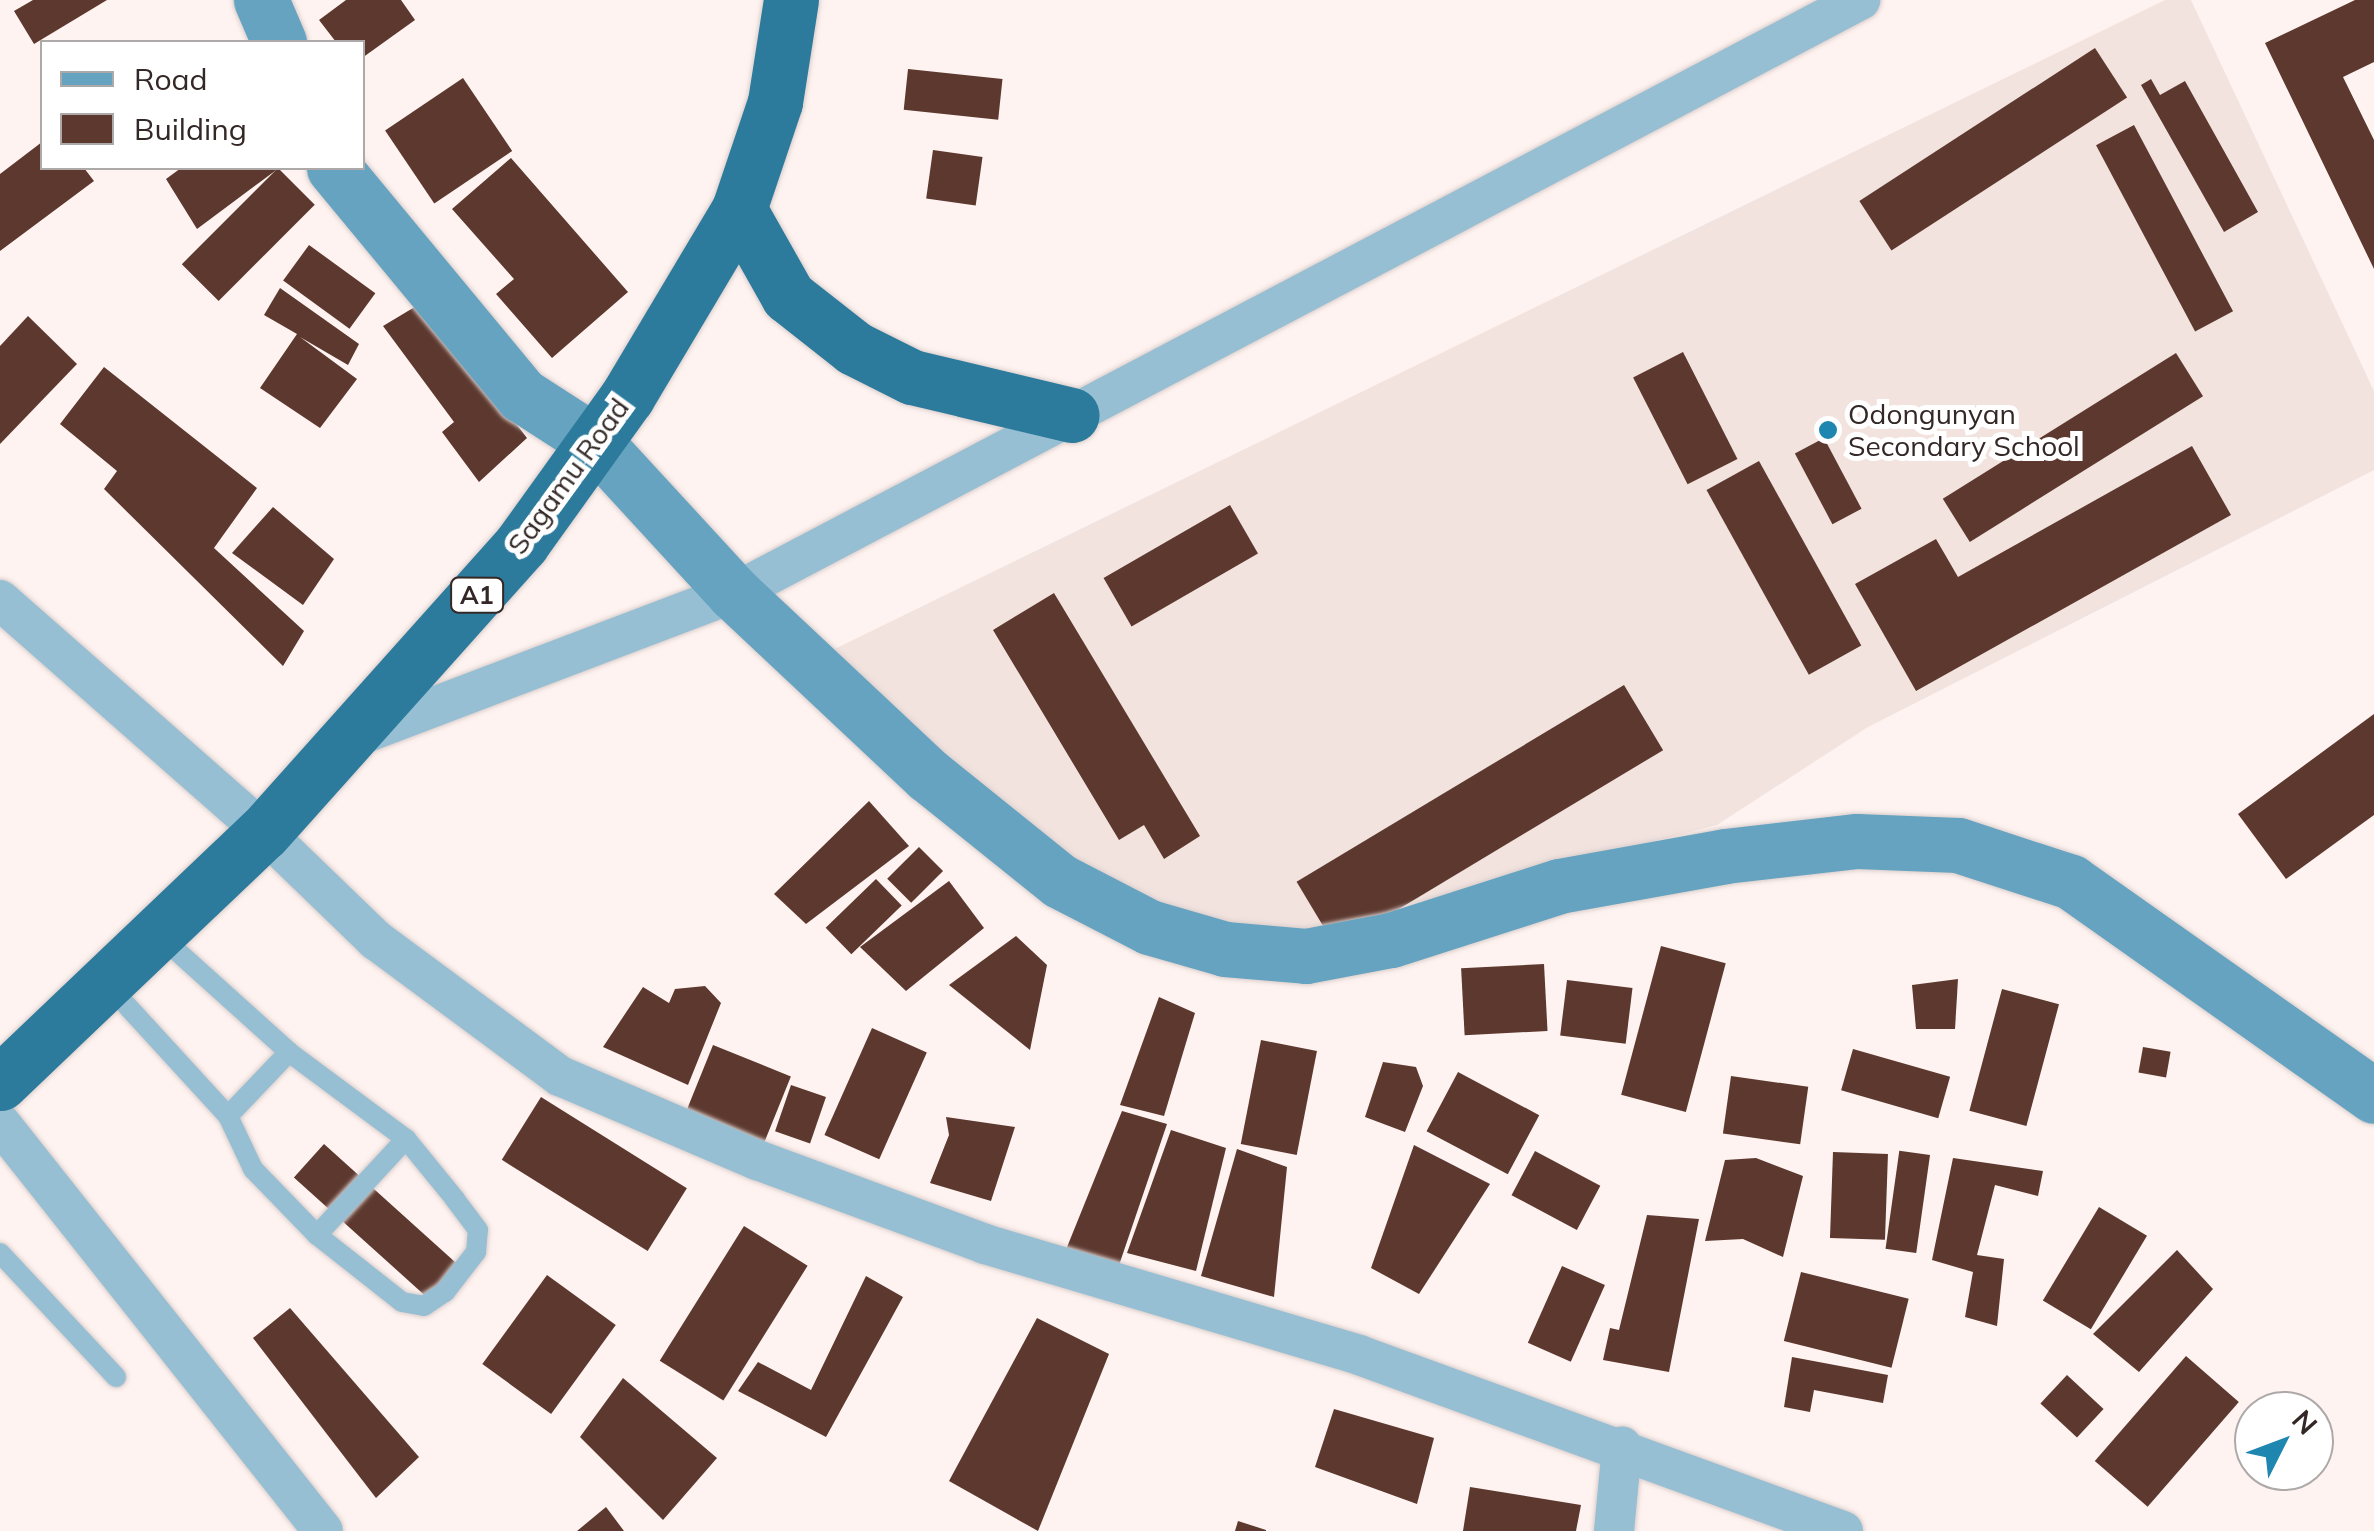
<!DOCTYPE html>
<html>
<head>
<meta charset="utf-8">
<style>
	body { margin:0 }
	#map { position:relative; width:2374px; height:1531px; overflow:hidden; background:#fef3f0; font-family:Mulish,sans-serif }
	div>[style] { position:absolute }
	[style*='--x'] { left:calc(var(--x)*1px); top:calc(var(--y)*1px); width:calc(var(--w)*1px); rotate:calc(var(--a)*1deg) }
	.built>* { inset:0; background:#f2e3df }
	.building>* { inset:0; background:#5c382e; transform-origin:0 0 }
	.roads { filter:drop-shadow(0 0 2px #d9cecc) drop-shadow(0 0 2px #d9cecc) }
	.lane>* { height:20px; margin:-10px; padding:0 10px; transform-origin:10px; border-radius:10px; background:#97bfd3 }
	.street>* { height:40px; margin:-20px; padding:0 20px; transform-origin:20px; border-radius:20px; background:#97bfd3 }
	.secondary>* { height:55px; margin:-27.5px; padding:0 27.5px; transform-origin:27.5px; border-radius:27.5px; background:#65a3c1 }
	.highway>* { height:55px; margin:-27.5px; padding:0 27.5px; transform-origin:27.5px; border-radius:27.5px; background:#2c7a9c }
	.dots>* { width:28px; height:28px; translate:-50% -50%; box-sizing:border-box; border:5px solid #fff; border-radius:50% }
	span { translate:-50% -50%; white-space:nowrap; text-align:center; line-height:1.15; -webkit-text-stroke:10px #fff; paint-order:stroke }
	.shield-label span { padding:2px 8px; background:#fff; border:2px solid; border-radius:8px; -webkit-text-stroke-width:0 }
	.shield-label { font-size:25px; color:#332826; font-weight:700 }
	.poi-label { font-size:28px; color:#332826 }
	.left { translate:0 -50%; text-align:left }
	.street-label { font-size:28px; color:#332826 }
	.legend { position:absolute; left:40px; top:40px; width:325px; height:130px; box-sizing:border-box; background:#fff; border:2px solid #ada9a8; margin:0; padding:12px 18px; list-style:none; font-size:30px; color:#332826 }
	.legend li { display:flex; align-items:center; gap:20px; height:50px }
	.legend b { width:50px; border:2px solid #ada9a8 }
	.north { position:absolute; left:2234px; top:1391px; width:100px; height:100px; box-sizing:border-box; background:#fff; border:2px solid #ada9a8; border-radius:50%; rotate:48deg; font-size:28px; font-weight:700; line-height:40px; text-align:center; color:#332826 }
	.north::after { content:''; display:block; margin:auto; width:35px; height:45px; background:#1f86af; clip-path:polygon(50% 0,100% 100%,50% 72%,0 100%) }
</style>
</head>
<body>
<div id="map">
	<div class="built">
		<i style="clip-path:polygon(2165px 0,2191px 0,2374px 391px,2374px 470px,1868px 727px,1717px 825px,1278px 938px,1060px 881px,808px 662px)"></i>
	</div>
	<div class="building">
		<i style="clip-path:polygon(33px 0,107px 0,34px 44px,14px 11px)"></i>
		<i style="clip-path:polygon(346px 0,401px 0,415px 20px,362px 58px,362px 42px,336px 42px,319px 20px)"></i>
		<i style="clip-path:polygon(2355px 0,2374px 0,2374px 62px,2343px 77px,2374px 140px,2374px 269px,2265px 43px)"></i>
		<i style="left:2095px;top:48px;width:59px;height:281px;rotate:57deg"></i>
		<i style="left:908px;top:69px;width:95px;height:41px;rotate:6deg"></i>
		<i style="left:463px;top:78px;width:88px;height:94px;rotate:56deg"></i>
		<i style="clip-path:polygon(2151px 79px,2160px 95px,2185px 81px,2258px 212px,2224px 232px,2141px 85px)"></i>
		<i style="left:2134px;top:125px;width:211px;height:43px;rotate:62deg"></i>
		<i style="clip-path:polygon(42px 142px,42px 168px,84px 168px,94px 181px,0 251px,0 174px)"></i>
		<i style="left:933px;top:150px;width:50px;height:49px;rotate:8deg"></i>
		<i style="clip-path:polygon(511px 158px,628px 292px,552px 358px,496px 294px,514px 279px,452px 209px)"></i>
		<i style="clip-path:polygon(181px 168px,279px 168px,197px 229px,166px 179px)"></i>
		<i style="left:278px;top:168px;width:52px;height:136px;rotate:45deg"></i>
		<i style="left:309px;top:245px;width:82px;height:44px;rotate:36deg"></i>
		<i style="clip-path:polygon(280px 288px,359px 344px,348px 365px,300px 337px,357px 379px,320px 428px,260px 388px,297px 334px,264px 315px)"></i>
		<i style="clip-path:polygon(423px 302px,527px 438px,479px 482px,442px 432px,454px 422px,383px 326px)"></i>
		<i style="clip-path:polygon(28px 316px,77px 364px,0 444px,0 346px)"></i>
		<i style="left:1683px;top:352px;width:120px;height:56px;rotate:63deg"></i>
		<i style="left:2176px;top:353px;width:51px;height:275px;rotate:58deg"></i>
		<i style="clip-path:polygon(104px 367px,257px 488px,214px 548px,304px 631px,283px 666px,104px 489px,117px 471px,60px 424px)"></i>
		<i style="left:1824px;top:438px;width:80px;height:33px;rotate:62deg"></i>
		<i style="clip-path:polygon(2192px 446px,2231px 515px,1916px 691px,1855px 584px,1936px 539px,1958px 577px)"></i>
		<i style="left:1759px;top:461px;width:211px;height:60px;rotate:61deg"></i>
		<i style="left:1230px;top:505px;width:56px;height:146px;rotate:60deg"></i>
		<i style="clip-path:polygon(273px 507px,334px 559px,303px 605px,232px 553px)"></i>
		<i style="clip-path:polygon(1054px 593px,1200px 836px,1164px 859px,1144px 825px,1119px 840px,993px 630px)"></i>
		<i style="left:1624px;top:685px;width:76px;height:382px;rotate:59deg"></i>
		<i style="clip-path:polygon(2374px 714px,2374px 815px,2286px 879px,2238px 814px)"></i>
		<i style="clip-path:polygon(869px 801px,909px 846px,806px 924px,774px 894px)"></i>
		<i style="left:919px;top:847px;width:34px;height:45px;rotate:45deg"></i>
		<i style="left:876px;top:879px;width:37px;height:70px;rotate:46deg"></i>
		<i style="clip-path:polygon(949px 881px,984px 928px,906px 991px,860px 947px)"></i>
		<i style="clip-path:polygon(1016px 936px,1047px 965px,1030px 1050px,949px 985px)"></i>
		<i style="left:1661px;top:946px;width:67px;height:154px;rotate:15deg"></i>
		<i style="left:1544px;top:964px;width:67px;height:83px;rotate:87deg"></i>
		<i style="clip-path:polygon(1958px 979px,1955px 1029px,1916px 1029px,1912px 985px)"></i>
		<i style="left:1567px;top:980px;width:66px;height:56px;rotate:7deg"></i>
		<i style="clip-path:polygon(705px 986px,721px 1003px,688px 1085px,603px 1047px,643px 987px,669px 1003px,675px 989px)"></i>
		<i style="left:2002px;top:989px;width:59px;height:126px;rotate:15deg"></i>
		<i style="clip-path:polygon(1159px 997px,1195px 1013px,1164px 1116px,1120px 1105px)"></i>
		<i style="left:872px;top:1028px;width:60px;height:117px;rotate:24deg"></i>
		<i style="left:1261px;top:1040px;width:57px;height:106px;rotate:11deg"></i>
		<i style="left:713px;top:1045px;width:84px;height:86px;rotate:22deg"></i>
		<i style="left:2143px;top:1047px;width:28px;height:26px;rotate:10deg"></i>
		<i style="left:1853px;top:1049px;width:101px;height:43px;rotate:16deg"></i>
		<i style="clip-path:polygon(1383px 1062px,1416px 1067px,1423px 1086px,1405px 1132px,1365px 1117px)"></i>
		<i style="left:1458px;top:1072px;width:92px;height:67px;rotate:28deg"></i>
		<i style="left:1731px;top:1076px;width:78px;height:58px;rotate:8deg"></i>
		<i style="left:791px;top:1085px;width:37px;height:49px;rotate:19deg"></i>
		<i style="left:541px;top:1097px;width:172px;height:74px;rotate:32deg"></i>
		<i style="clip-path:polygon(1122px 1111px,1167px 1124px,1116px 1274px,1061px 1262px)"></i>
		<i style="clip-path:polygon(946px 1117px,1015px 1127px,991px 1201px,930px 1183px,949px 1135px)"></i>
		<i style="clip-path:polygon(1171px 1130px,1226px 1148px,1196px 1271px,1127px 1253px)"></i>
		<i style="left:324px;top:1144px;width:180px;height:45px;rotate:42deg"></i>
		<i style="clip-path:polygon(1414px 1145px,1490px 1184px,1419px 1294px,1371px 1268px)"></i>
		<i style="clip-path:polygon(1237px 1149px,1287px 1167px,1274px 1297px,1201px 1276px)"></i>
		<i style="left:1535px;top:1151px;width:74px;height:50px;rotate:28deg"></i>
		<i style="left:1833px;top:1152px;width:55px;height:86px;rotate:2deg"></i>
		<i style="left:1930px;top:1155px;width:99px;height:31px;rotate:98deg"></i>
		<i style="clip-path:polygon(1756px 1158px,1803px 1176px,1783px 1257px,1743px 1239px,1705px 1241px,1725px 1160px)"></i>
		<i style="clip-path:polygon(1953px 1158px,2043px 1171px,2038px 1196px,1995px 1185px,1977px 1255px,2004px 1259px,1997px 1326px,1965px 1317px,1973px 1272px,1932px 1260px)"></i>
		<i style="left:2099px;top:1207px;width:56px;height:109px;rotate:31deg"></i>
		<i style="clip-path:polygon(1647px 1215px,1699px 1219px,1669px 1372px,1603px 1360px,1610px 1328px,1619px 1330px)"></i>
		<i style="left:744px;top:1226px;width:75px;height:159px;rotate:32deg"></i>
		<i style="clip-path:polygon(2177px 1250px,2213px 1289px,2139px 1372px,2093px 1334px)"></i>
		<i style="left:1562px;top:1266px;width:47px;height:84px;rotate:24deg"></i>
		<i style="left:1801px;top:1272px;width:111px;height:71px;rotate:14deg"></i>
		<i style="left:547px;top:1275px;width:85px;height:110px;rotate:36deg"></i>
		<i style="clip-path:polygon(866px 1276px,903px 1297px,826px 1437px,738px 1391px,758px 1362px,811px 1390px)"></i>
		<i style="clip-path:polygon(290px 1308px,419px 1457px,376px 1498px,253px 1338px)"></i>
		<i style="clip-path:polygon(1037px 1318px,1109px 1354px,1038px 1531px,949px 1481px)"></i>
		<i style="left:2186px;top:1356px;width:70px;height:139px;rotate:41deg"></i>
		<i style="clip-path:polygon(1792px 1357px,1888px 1375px,1883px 1403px,1814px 1390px,1810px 1412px,1784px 1407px)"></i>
		<i style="left:2067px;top:1375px;width:50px;height:39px;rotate:43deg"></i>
		<i style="clip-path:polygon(623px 1378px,717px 1458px,663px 1520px,580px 1437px)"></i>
		<i style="clip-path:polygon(1334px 1409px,1434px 1438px,1417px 1504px,1315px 1467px)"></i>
		<i style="clip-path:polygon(1470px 1487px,1581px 1505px,1576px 1531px,1463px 1531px)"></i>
		<i style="clip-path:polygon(606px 1507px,624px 1531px,577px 1531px)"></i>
		<i style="clip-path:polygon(1238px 1521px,1266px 1530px,1266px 1531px,1235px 1531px)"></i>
	</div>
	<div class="roads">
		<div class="lane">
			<i style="--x:108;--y:985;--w:178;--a:47.5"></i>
			<i style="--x:228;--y:1116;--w:59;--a:64.7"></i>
			<i style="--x:253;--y:1169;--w:92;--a:45.9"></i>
			<i style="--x:317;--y:1235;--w:108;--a:38.2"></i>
			<i style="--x:402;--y:1302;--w:22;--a:10"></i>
			<i style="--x:424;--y:1306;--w:25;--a:-34"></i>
			<i style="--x:445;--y:1292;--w:51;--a:-52.2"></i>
			<i style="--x:476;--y:1252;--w:22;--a:-85"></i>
			<i style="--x:478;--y:1230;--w:39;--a:-127"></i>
			<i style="--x:455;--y:1199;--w:77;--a:-129.2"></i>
			<i style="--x:406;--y:1139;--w:146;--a:-143.4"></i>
			<i style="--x:289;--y:1052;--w:173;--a:-138"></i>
			<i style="--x:228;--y:1116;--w:88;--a:-46.4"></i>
			<i style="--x:317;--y:1235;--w:131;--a:-47.2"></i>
			<i style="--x:0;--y:1253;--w:170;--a:46.9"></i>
		</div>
		<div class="street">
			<i style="--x:0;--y:600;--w:351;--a:41.3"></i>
			<i style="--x:264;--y:832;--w:156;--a:44"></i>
			<i style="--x:376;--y:940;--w:229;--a:36.5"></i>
			<i style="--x:560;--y:1076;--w:214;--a:23.1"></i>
			<i style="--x:757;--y:1160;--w:243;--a:20.2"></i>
			<i style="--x:985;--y:1244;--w:390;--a:16.5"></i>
			<i style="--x:1359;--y:1355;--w:515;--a:19.98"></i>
			<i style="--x:352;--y:738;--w:409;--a:-20.8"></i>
			<i style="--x:734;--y:593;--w:1273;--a:-27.77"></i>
			<i style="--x:0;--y:1123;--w:520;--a:51.63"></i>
			<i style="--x:1614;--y:1531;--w:85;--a:-84.6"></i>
		</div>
		<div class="secondary">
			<i style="--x:261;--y:0;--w:46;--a:66.8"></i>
			<i style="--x:334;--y:168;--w:295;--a:50.4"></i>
			<i style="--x:522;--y:395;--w:87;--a:32.8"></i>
			<i style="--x:595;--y:442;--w:205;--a:47.4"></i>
			<i style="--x:734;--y:593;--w:266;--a:43.2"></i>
			<i style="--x:928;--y:775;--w:169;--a:38.8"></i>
			<i style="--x:1060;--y:881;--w:100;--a:27.3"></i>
			<i style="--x:1149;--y:927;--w:79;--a:16.1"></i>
			<i style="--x:1225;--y:949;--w:81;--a:4.9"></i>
			<i style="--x:1306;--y:956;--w:86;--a:-10.7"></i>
			<i style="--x:1391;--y:940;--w:176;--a:-17.8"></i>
			<i style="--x:1559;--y:886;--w:169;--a:-10.2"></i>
			<i style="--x:1725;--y:856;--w:133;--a:-6.5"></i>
			<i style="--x:1857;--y:841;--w:101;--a:2.3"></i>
			<i style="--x:1958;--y:845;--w:119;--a:18.1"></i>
			<i style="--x:2071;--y:882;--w:371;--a:35.2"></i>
		</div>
		<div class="highway">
			<i style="--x:739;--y:209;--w:100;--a:60.6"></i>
			<i style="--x:788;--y:296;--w:84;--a:38.2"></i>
			<i style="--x:854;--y:348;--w:65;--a:26.6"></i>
			<i style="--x:912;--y:377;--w:164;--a:13.4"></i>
			<i style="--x:0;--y:1083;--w:364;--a:-43.6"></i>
			<i style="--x:264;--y:832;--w:387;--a:-48.2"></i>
			<i style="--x:522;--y:543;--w:180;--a:-54.3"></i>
			<i style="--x:627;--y:397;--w:219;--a:-59.2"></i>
			<i style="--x:739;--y:209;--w:113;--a:-71.4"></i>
			<i style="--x:775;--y:102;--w:103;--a:-81.1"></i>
		</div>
	</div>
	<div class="dots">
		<i style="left:1828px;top:430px;background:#1f86af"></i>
	</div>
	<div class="shield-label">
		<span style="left:477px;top:595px">A1</span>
	</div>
	<div class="poi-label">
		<span class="left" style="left:1848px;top:430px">Odongunyan<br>Secondary School</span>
	</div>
	<div class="street-label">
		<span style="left:568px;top:476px;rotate:-54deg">Sagamu Road</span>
	</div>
	<ul class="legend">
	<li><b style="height:12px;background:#65a3c1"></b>Road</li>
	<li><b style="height:28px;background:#5c382e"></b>Building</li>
	</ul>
	<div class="north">N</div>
</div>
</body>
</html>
